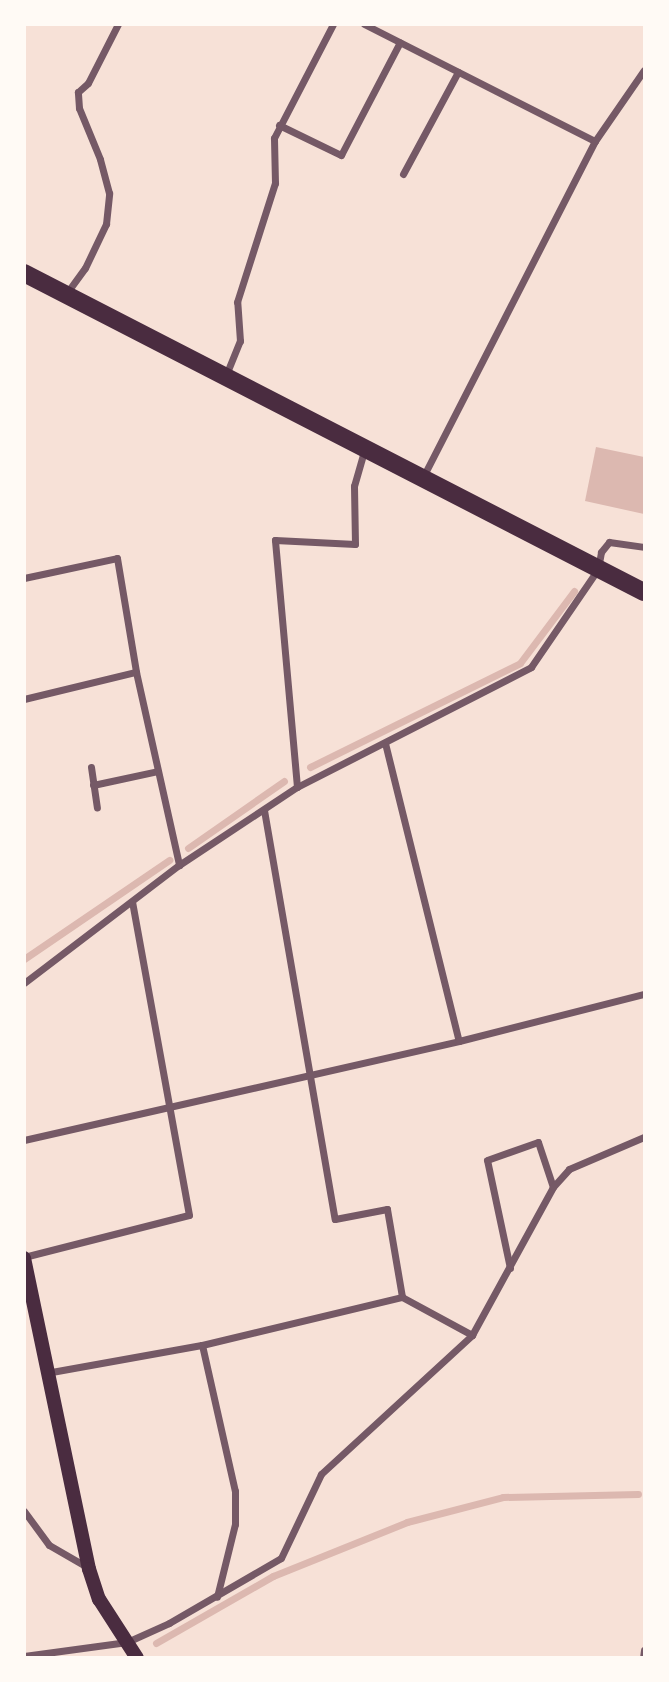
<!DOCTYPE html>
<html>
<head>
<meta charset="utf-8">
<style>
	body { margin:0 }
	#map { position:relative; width:669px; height:1682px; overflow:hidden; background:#f7e1d7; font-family:"Source Serif 4",serif }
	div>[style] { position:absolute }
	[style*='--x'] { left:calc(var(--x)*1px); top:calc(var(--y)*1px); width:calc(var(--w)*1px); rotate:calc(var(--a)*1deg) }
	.water>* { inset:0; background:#dcb8b0 }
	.stream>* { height:7px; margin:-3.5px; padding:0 3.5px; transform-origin:3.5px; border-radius:3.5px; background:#dcb8b0 }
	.minor>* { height:7px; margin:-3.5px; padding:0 3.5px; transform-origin:3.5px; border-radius:3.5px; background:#755966 }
	.secondary>* { height:14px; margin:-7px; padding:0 7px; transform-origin:7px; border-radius:7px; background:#4a2c40 }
	.primary>* { height:18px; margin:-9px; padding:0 9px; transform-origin:9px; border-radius:9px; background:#4a2c40 }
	span { translate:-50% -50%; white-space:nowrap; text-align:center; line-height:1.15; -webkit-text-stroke:5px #fffaf5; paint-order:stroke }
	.frame { position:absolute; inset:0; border:26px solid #fffaf5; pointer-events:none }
</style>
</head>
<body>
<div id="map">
	<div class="water">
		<i style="clip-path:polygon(596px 447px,644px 457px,644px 514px,585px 501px)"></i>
	</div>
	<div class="stream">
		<i style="--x:310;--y:767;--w:234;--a:-26.3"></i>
		<i style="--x:520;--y:663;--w:90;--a:-53.1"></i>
		<i style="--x:188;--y:848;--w:117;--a:-34.9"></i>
		<i style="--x:24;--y:959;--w:176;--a:-34.3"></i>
		<i style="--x:156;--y:1643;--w:135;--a:-29.8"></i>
		<i style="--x:273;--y:1576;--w:144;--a:-21.9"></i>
		<i style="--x:407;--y:1522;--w:99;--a:-14.6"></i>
		<i style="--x:503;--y:1497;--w:135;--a:-1.3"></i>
	</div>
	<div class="minor">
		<i style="--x:364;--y:24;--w:259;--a:26.9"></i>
		<i style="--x:279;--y:125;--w:69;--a:25.8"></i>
		<i style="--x:341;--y:155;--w:127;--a:-62.4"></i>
		<i style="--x:403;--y:174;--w:116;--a:-61.7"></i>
		<i style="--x:66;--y:294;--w:32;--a:-54"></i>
		<i style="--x:85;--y:268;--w:49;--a:-64.5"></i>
		<i style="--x:106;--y:224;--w:31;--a:-84"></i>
		<i style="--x:109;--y:193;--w:35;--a:-105"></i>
		<i style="--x:100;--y:159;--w:55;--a:-112.4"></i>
		<i style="--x:79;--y:108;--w:16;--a:-94"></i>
		<i style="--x:78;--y:92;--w:13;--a:-42"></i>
		<i style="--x:88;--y:83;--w:66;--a:-63"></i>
		<i style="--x:226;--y:375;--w:37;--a:-68"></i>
		<i style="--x:240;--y:341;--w:39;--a:-94"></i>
		<i style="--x:237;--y:302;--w:125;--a:-72.3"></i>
		<i style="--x:275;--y:183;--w:45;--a:-91.3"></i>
		<i style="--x:274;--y:138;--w:128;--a:-62.6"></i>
		<i style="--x:423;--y:477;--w:377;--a:-62.9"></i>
		<i style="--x:595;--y:141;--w:86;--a:-55.4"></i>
		<i style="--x:24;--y:578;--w:95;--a:-12.1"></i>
		<i style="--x:117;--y:558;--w:116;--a:80.5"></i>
		<i style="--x:136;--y:672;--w:198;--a:77.4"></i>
		<i style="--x:24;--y:699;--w:115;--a:-13.6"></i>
		<i style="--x:385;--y:743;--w:307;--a:76.1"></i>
		<i style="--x:91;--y:767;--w:41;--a:81.7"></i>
		<i style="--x:93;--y:785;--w:66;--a:-12.2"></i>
		<i style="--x:297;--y:787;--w:248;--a:-95.1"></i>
		<i style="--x:275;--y:540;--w:80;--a:2.9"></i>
		<i style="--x:355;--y:544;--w:58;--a:-91"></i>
		<i style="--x:354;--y:486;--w:37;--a:-74"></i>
		<i style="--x:264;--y:810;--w:415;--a:80.2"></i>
		<i style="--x:335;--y:1219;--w:53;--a:-10.9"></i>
		<i style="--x:387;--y:1209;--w:89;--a:80.3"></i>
		<i style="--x:24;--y:983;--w:195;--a:-37.3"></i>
		<i style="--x:179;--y:865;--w:141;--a:-33.5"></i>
		<i style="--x:297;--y:787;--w:263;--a:-27.1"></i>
		<i style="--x:531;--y:667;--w:119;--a:-55.6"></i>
		<i style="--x:598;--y:569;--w:17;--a:-80"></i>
		<i style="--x:601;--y:552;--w:13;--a:-51"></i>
		<i style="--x:609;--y:542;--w:35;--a:8"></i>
		<i style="--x:24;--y:1140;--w:446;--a:-12.8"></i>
		<i style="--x:459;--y:1041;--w:191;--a:-14.3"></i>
		<i style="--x:24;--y:1257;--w:170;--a:-14.3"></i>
		<i style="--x:189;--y:1215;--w:318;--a:-100.3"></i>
		<i style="--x:510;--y:1268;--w:110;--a:-102"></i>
		<i style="--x:487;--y:1160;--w:54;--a:-19.4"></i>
		<i style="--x:538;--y:1142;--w:47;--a:71.6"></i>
		<i style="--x:202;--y:1345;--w:150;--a:77.3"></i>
		<i style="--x:235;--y:1491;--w:33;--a:90"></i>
		<i style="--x:235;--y:1524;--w:75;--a:103.9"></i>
		<i style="--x:46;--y:1373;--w:158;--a:-10.2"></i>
		<i style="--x:202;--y:1345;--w:206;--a:-13.5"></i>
		<i style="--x:402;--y:1297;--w:80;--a:28.5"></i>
		<i style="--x:24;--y:1511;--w:42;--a:53.7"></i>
		<i style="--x:49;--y:1545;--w:44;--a:30.1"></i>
		<i style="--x:24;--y:1656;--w:104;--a:-7.7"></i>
		<i style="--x:127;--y:1642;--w:46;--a:-24.3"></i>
		<i style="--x:169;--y:1623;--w:129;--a:-30.1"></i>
		<i style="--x:281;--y:1558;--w:93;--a:-64.5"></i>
		<i style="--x:321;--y:1474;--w:205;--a:-42.6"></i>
		<i style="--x:472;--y:1335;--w:169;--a:-61.3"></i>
		<i style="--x:553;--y:1187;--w:24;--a:-48"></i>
		<i style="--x:569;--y:1169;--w:82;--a:-23.1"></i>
		<i style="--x:643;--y:1658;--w:8;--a:-83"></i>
	</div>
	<div class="secondary">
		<i style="--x:24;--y:1258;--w:318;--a:78.2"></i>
		<i style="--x:89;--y:1569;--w:32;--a:72"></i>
		<i style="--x:99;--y:1599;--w:70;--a:57.2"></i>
	</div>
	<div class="primary">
		<i style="--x:24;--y:273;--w:697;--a:27.23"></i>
	</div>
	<div class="frame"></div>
</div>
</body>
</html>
